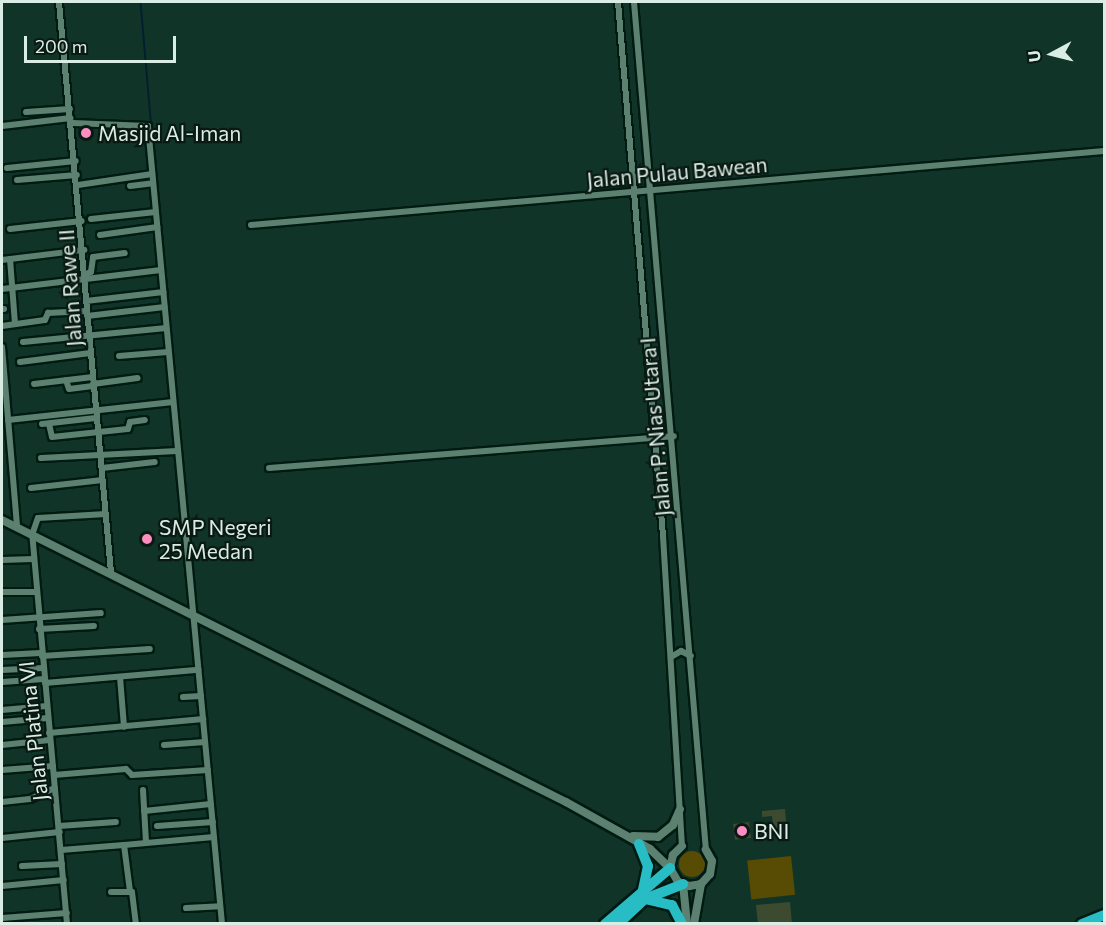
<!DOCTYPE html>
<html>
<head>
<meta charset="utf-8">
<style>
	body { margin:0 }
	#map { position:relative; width:1106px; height:925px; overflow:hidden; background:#103528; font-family:Commissioner,sans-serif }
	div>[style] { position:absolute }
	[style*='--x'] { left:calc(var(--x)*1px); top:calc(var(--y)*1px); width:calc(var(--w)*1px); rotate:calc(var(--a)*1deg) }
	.green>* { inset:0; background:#584b03; transform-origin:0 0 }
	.round { border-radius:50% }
	.stream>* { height:1.5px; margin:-0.75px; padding:0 0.75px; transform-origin:0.75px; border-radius:0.75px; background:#031f2d }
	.building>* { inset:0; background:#3c4b30; transform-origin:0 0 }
	.roads { filter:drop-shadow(2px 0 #011b12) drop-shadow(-2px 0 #011b12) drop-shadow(0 2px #011b12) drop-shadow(0 -2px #011b12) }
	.minor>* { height:6px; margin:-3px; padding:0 3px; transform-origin:3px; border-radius:3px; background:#5c8171 }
	.tertiary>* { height:8px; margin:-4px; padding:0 4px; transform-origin:4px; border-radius:4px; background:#5c8171 }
	.motorway>* { height:10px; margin:-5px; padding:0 5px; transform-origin:5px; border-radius:5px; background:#28bcc5 }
	.dots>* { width:16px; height:16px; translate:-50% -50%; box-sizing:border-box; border:3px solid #0a1913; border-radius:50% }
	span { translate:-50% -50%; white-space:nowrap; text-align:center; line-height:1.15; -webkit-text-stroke:4.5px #0a1913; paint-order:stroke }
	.poi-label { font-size:21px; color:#d9ede4 }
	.left { translate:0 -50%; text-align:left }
	.street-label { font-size:21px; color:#d9ede4 }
	.frame { position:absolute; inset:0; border:3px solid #d9ede4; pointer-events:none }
	.north { position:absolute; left:1022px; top:24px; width:60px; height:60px; -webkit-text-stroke:4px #0a1913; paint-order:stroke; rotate:263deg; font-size:16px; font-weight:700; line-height:24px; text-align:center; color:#d9ede4 }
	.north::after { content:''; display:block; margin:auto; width:21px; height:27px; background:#d9ede4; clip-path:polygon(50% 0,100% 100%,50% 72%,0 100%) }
	.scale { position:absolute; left:24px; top:36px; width:152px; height:27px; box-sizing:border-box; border:3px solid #d9ede4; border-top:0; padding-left:8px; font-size:18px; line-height:21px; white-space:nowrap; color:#d9ede4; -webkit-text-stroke:4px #0a1913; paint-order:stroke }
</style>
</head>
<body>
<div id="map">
	<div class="green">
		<i class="round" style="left:679px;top:851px;width:26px;height:26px"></i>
		<i style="left:791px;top:856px;width:39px;height:44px;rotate:84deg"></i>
	</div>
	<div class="stream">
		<i style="--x:141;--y:2;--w:290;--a:85.1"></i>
	</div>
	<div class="building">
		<i style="clip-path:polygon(785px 809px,787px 834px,774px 835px,772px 816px,762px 817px,762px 811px)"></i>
		<i style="left:749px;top:822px;width:16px;height:16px;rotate:83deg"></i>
		<i style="clip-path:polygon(790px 902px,792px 924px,758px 924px,756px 905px)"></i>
	</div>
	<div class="roads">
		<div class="minor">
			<i style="--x:59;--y:2;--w:572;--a:84.79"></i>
			<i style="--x:618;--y:2;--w:536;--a:85.18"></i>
			<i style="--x:663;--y:536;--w:311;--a:86.5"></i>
			<i style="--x:634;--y:2;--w:851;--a:85.15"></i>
			<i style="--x:26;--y:112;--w:44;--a:-3.9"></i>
			<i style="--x:73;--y:123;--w:75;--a:2.3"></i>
			<i style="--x:148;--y:126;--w:801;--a:84.7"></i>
			<i style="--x:2;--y:126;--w:69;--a:-6.6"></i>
			<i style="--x:7;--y:168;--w:69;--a:-5.8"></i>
			<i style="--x:17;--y:180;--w:60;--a:-4.8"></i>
			<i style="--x:78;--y:185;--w:75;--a:-8.5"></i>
			<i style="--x:130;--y:186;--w:23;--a:-7"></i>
			<i style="--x:91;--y:219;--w:65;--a:-6.1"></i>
			<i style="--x:251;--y:225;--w:856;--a:-4.96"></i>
			<i style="--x:10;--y:229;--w:72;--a:-6.3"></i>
			<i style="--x:100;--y:235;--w:58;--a:-8"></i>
			<i style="--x:10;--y:259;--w:65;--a:85.6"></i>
			<i style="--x:2;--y:260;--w:83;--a:-7"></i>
			<i style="--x:86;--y:274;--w:5;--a:-22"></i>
			<i style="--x:91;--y:272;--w:15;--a:-82"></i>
			<i style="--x:93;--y:257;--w:32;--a:-7"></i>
			<i style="--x:2;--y:289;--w:160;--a:-6.8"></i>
			<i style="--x:86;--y:301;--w:78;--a:-6.7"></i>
			<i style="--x:2;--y:309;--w:2;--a:0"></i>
			<i style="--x:87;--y:316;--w:78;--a:-6.7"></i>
			<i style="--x:2;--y:326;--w:43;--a:-7.9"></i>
			<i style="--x:45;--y:320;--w:8;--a:-67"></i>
			<i style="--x:48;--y:313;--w:39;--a:-3"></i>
			<i style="--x:23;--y:342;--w:144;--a:-5.6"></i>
			<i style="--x:2;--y:347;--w:181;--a:85.2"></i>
			<i style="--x:119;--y:356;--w:49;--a:-4.7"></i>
			<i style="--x:20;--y:362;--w:71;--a:-7.3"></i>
			<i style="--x:66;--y:380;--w:9;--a:72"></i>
			<i style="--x:69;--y:389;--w:24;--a:-7"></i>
			<i style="--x:34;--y:384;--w:59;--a:-6.8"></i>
			<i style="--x:93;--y:384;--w:45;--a:-7.6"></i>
			<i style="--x:8;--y:420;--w:166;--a:-6.2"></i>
			<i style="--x:42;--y:424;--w:54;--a:-6.3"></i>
			<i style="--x:49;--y:424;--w:13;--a:77"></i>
			<i style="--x:52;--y:437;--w:76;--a:-6"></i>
			<i style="--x:128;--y:429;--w:7;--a:-74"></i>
			<i style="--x:130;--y:422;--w:15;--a:-8"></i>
			<i style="--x:41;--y:458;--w:136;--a:-2.9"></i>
			<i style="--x:102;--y:468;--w:53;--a:-6.5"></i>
			<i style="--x:269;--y:468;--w:406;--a:-4.5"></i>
			<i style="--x:31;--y:488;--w:72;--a:-6.3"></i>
			<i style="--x:2;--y:560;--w:31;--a:-2"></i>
			<i style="--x:2;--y:592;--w:34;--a:0"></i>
			<i style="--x:2;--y:620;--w:99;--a:-4"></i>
			<i style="--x:39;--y:629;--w:55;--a:-3.1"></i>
			<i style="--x:2;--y:655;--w:39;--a:-3"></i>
			<i style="--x:42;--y:656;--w:108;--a:-3.7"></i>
			<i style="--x:671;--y:657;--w:12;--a:-31"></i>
			<i style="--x:681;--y:651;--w:11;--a:27"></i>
			<i style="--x:2;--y:670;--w:41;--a:-2.8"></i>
			<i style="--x:120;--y:677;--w:50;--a:85.4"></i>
			<i style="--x:2;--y:682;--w:42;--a:-4.1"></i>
			<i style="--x:45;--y:683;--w:154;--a:-4.9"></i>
			<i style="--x:183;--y:697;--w:18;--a:-3"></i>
			<i style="--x:2;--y:710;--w:45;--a:-5.1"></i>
			<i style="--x:2;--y:722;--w:46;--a:-5"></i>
			<i style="--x:49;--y:733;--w:155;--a:-5.2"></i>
			<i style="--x:2;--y:745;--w:48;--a:-5.9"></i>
			<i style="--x:164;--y:745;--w:41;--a:-4.2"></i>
			<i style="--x:2;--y:770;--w:51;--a:-4.5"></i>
			<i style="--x:54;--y:775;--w:72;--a:-4.8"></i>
			<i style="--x:126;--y:769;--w:8;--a:45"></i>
			<i style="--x:132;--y:775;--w:76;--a:-3.8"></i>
			<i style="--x:143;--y:790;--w:52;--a:86.7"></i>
			<i style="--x:2;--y:802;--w:28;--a:-6"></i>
			<i style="--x:30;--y:799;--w:27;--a:-24"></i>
			<i style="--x:144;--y:811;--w:67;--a:-6"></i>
			<i style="--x:59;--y:826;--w:57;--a:-4"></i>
			<i style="--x:157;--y:826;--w:56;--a:-4.1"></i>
			<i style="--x:2;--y:838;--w:58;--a:-5.9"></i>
			<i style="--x:124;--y:845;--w:90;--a:-5.1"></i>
			<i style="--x:61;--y:850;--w:63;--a:-4.5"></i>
			<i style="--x:124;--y:845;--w:46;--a:82.6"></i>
			<i style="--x:22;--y:866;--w:40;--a:-2.9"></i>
			<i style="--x:2;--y:886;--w:62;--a:-5.5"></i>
			<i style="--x:111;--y:892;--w:21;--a:0"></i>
			<i style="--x:132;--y:892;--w:32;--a:83"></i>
			<i style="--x:186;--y:908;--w:34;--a:-3"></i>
			<i style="--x:2;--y:918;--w:65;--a:-4.4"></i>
			<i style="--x:67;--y:924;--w:391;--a:-95.1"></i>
			<i style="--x:32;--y:535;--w:18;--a:-71"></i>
			<i style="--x:38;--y:518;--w:68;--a:-3.4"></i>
		</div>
		<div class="tertiary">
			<i style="--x:2;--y:520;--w:631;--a:26.57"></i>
			<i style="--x:566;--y:802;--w:96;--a:29.2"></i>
			<i style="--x:650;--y:849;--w:28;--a:44"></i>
			<i style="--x:633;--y:836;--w:25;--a:2"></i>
			<i style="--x:658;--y:837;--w:19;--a:-39"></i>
			<i style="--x:673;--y:825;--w:17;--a:-66"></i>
			<i style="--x:682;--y:846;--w:13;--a:135"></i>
			<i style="--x:673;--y:855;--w:13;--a:103"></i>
			<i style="--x:670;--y:868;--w:16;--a:60"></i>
			<i style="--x:678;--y:882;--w:12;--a:20"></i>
			<i style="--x:689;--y:886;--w:12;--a:-9"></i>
			<i style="--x:701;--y:884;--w:13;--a:-48"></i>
			<i style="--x:710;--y:874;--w:13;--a:-81"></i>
			<i style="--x:712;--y:861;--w:13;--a:-119"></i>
			<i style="--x:683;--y:884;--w:40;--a:84.3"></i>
			<i style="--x:694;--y:924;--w:41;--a:-80.1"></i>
		</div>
		<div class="motorway">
			<i style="--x:639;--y:844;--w:24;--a:68"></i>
			<i style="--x:648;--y:866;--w:24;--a:102"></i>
			<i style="--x:645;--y:899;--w:41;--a:-21.5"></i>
			<i style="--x:605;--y:924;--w:86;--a:-40.7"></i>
			<i style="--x:618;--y:924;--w:37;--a:-43"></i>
			<i style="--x:645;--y:899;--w:28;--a:13"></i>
			<i style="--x:672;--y:905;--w:21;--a:62"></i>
			<i style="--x:1082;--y:924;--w:24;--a:-22"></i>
		</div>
	</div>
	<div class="dots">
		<i style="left:86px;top:133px;background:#fd8ebf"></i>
		<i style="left:147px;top:539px;background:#fd8ebf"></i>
		<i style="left:742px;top:831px;background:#fd8ebf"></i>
	</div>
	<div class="poi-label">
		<span class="left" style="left:98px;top:133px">Masjid Al-Iman</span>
		<span class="left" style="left:159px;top:539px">SMP Negeri<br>25 Medan</span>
		<span class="left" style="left:754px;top:831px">BNI</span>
	</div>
	<div class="street-label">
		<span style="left:677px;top:172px;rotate:-5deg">Jalan Pulau Bawean</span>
		<span style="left:70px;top:288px;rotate:-94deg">Jalan Rawe II</span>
		<span style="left:655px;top:427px;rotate:-95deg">Jalan P. Nias Utara I</span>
		<span style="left:33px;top:731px;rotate:-96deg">Jalan Platina VI</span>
	</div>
	<div class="frame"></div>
	<div class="north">U</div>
	<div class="scale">200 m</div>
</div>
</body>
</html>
